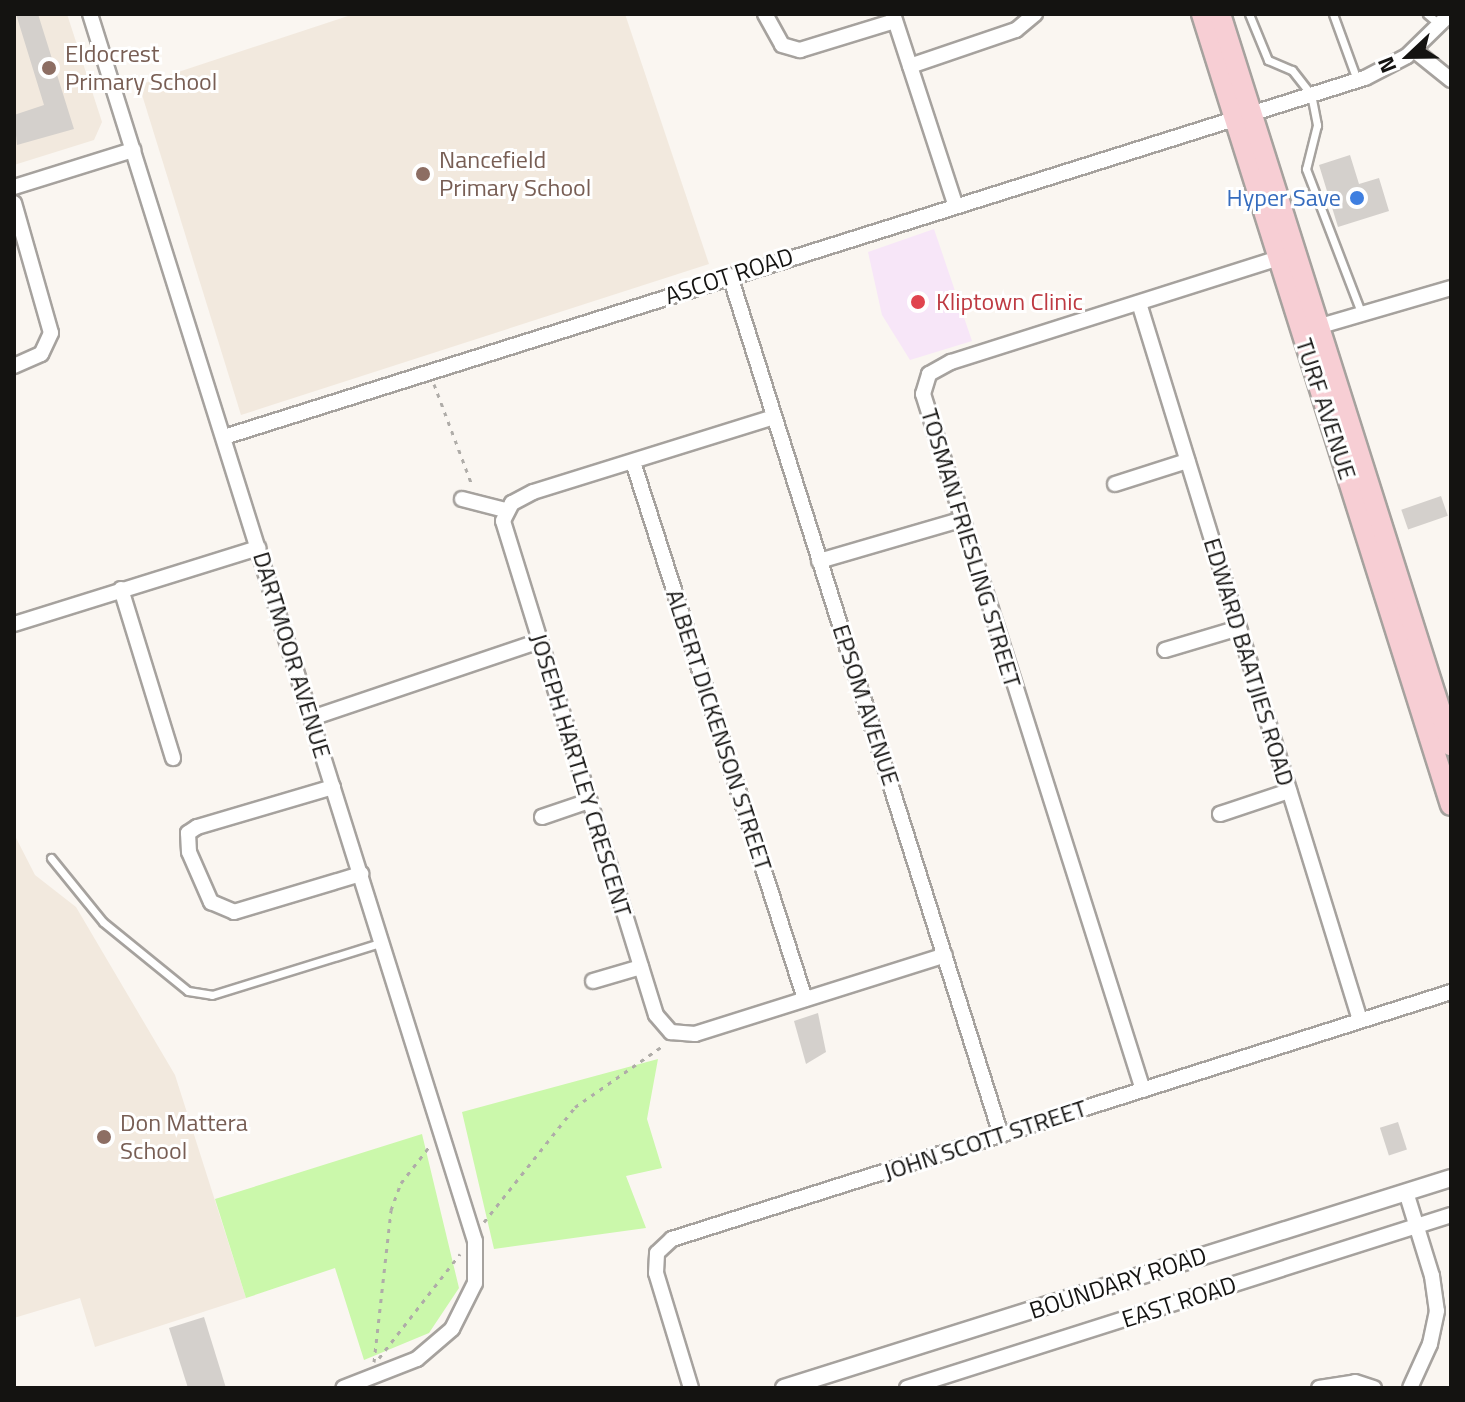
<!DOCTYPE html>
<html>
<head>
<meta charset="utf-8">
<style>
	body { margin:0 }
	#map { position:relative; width:1465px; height:1402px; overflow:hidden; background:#faf6f1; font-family:"Titillium Web",sans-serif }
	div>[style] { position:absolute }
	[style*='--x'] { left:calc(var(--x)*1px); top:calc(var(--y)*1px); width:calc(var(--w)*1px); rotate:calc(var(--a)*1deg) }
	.built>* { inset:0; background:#f2e9de }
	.medical>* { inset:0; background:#f7e6f8 }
	.green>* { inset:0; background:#cbf8ab }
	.building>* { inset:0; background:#d4d0cc; transform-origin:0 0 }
	.path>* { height:3px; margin-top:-1.5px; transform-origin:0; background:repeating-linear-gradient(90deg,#afaca8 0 4px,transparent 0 10px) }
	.roads { filter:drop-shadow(2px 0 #a6a29e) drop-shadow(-2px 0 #a6a29e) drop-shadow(0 2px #a6a29e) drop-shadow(0 -2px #a6a29e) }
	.service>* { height:7px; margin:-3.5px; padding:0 3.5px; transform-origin:3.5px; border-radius:3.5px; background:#fff }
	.minor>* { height:14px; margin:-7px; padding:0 7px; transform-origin:7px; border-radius:7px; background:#fff }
	.tertiary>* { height:16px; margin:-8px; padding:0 8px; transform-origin:8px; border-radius:8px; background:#fff }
	.secondary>* { height:20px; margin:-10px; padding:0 10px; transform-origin:10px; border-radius:10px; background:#f7ced4 }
	.dots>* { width:22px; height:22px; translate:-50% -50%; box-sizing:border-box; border:4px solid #fff; border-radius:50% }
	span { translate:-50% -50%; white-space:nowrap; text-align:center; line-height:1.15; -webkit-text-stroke:6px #fff; paint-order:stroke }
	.education-label { font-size:24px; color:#785e54 }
	.left { translate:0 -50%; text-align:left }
	.shop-label { font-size:24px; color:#366cbe }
	.right { translate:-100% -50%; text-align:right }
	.street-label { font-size:24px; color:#141311 }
	.health-label { font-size:24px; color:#be3a42 }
	.frame { position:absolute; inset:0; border:16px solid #141311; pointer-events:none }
	.north { position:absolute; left:1369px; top:16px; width:80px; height:80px; -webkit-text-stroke:6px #fff; paint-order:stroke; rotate:248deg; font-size:22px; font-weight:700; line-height:32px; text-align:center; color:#141311 }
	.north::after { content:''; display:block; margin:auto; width:28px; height:36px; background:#141311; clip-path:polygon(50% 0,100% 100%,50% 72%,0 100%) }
</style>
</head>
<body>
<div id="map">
	<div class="built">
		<i style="clip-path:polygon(14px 14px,67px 14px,102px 122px,94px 140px,14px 165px)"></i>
		<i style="clip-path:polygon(354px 14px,625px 14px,709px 264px,241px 415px,139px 85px)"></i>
		<i style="clip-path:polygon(14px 834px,35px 875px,76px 907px,175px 1075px,246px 1298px,95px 1347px,80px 1298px,14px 1318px)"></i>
	</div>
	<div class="medical">
		<i style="clip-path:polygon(934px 229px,972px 341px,910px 360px,882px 315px,868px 252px)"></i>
	</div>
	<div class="green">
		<i style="clip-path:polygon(658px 1059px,647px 1119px,662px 1168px,626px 1176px,646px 1228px,494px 1249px,462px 1112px)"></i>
		<i style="clip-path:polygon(422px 1134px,459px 1288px,429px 1333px,364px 1360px,335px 1268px,246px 1298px,215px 1199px)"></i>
	</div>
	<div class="building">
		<i style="clip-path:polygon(16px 14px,38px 14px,74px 129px,17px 145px,14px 115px,44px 105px)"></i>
		<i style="clip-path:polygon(1350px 155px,1359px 184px,1379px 178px,1389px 211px,1338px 227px,1319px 165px)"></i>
		<i style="left:1441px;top:496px;width:21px;height:42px;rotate:71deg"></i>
		<i style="clip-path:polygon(818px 1013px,826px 1052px,806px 1064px,794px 1021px)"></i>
		<i style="left:1398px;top:1122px;width:29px;height:19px;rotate:72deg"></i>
		<i style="clip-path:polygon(204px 1317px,226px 1388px,188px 1388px,169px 1328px)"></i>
	</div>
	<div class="path">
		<i style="--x:434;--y:384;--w:108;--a:69.4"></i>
		<i style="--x:484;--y:1222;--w:147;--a:-51.6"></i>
		<i style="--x:575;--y:1107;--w:108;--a:-34.9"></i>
		<i style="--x:379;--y:1358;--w:132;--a:-52.1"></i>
		<i style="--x:374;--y:1362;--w:153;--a:-83.6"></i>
		<i style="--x:391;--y:1210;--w:29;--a:-70"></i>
		<i style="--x:401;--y:1183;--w:46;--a:-52.1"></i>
	</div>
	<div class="roads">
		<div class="service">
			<i style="--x:1249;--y:14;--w:50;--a:67.6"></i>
			<i style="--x:1268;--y:60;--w:26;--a:23"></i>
			<i style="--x:1292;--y:70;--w:31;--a:52"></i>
			<i style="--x:1311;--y:94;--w:32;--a:79"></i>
			<i style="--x:1317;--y:125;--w:45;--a:104"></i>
			<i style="--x:1306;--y:169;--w:153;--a:69"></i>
			<i style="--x:1333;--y:14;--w:70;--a:70"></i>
			<i style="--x:1427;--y:14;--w:16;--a:40"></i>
			<i style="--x:51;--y:858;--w:82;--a:50.9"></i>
			<i style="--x:103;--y:922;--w:109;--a:39.1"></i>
			<i style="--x:188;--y:991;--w:24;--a:9"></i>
			<i style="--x:212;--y:995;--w:176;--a:-17.2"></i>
		</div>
		<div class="minor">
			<i style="--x:90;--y:14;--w:1286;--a:72.58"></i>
			<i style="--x:475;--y:1241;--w:42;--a:90"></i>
			<i style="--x:475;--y:1283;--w:51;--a:116.6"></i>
			<i style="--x:452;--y:1329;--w:46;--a:139.4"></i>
			<i style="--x:417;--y:1359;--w:79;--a:158.6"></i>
			<i style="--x:765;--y:14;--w:35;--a:61"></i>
			<i style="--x:782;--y:45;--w:19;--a:16"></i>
			<i style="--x:800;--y:50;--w:99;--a:-17"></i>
			<i style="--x:893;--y:14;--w:200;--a:71.9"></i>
			<i style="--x:1415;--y:51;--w:46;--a:38.9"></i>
			<i style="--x:910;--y:66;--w:112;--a:-18.8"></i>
			<i style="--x:1016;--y:30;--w:25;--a:-40"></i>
			<i style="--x:14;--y:187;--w:125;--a:-17.3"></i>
			<i style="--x:14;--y:203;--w:135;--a:74.1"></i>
			<i style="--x:51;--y:333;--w:23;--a:115"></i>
			<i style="--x:41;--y:354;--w:30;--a:156"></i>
			<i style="--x:730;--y:276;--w:901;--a:72.49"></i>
			<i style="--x:1139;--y:303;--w:750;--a:72.87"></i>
			<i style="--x:1310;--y:329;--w:147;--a:-16.2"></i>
			<i style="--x:774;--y:417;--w:252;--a:162.7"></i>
			<i style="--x:533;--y:492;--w:24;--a:152"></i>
			<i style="--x:512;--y:503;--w:20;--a:117"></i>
			<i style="--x:503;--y:521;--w:517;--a:72.79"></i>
			<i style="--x:656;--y:1015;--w:23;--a:49"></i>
			<i style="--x:671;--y:1032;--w:24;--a:5"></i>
			<i style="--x:695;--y:1034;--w:262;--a:-17.5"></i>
			<i style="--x:224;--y:437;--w:1196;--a:-17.47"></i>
			<i style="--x:1365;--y:78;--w:47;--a:-27.6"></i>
			<i style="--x:1407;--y:56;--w:60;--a:-44.3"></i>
			<i style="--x:633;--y:462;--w:564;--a:72.24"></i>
			<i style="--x:1115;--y:484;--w:76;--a:-17.7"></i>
			<i style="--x:462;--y:499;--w:44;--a:14.3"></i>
			<i style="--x:819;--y:561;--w:147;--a:-16.2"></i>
			<i style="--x:121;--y:589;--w:177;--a:72.9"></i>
			<i style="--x:14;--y:624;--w:256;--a:-17.3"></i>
			<i style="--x:1165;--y:650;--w:77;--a:-16.6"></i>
			<i style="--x:312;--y:718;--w:240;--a:-18.7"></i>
			<i style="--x:333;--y:787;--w:142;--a:163.6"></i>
			<i style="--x:197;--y:827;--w:11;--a:146"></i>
			<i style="--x:188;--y:833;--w:19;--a:87"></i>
			<i style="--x:189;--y:852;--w:55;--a:66.3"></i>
			<i style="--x:211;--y:902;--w:25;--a:23"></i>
			<i style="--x:234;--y:912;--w:133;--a:-16.7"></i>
			<i style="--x:1220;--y:814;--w:73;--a:-18.4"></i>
			<i style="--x:542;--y:817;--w:50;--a:-18.8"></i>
			<i style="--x:593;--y:981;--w:50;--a:-16.3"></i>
			<i style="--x:1143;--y:1090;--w:730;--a:-107.54"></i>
			<i style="--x:923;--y:394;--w:21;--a:-73"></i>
			<i style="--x:929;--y:374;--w:25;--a:-29"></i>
			<i style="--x:951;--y:362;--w:351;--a:-17.6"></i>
			<i style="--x:1406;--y:1192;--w:88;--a:72.8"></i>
			<i style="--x:1432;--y:1276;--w:35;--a:82"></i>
			<i style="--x:1437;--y:1311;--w:34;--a:102"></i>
			<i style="--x:1430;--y:1344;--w:48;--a:114.4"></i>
			<i style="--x:691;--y:1388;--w:120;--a:-106.9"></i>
			<i style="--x:656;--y:1273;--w:20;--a:-87"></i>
			<i style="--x:657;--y:1253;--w:21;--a:-43"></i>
			<i style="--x:672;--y:1239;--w:817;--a:-17.59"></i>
			<i style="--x:907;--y:1388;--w:571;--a:-17.64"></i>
			<i style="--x:1319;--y:1388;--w:36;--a:-9"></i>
			<i style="--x:1355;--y:1382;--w:20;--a:18"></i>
		</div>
		<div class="tertiary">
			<i style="--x:784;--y:1388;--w:699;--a:-17.48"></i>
		</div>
		<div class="secondary">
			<i style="--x:1202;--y:14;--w:829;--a:72.53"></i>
			<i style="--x:1220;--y:14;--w:767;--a:72.46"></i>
		</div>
	</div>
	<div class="dots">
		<i style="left:49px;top:68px;background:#8d6e63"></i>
		<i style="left:423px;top:174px;background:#8d6e63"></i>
		<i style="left:1357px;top:198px;background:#3f7fe0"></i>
		<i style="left:918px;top:302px;background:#e0444e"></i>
		<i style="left:104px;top:1137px;background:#8d6e63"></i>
	</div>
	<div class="education-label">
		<span class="left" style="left:65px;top:68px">Eldocrest<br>Primary School</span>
		<span class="left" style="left:439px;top:174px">Nancefield<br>Primary School</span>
		<span class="left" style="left:120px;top:1137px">Don Mattera<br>School</span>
	</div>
	<div class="shop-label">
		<span class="right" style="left:1341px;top:198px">Hyper Save</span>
	</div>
	<div class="street-label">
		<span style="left:729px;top:276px;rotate:-18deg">ASCOT ROAD</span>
		<span style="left:1326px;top:409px;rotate:72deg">TURF AVENUE</span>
		<span style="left:971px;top:548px;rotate:73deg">TOSMAN FRIESLING STREET</span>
		<span style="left:292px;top:655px;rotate:73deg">DARTMOOR AVENUE</span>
		<span style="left:1249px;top:662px;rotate:73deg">EDWARD BAATJIES ROAD</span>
		<span style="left:866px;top:705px;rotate:72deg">EPSOM AVENUE</span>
		<span style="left:719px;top:730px;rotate:72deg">ALBERT DICKENSON STREET</span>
		<span style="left:581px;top:775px;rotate:73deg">JOSEPH HARTLEY CRESCENT</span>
		<span style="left:985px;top:1140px;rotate:-18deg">JOHN SCOTT STREET</span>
		<span style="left:1118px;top:1283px;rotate:-18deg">BOUNDARY ROAD</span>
		<span style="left:1179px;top:1302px;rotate:-18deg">EAST ROAD</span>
	</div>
	<div class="health-label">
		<span class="left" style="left:936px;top:302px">Kliptown Clinic</span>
	</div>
	<div class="frame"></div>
	<div class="north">N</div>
</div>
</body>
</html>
